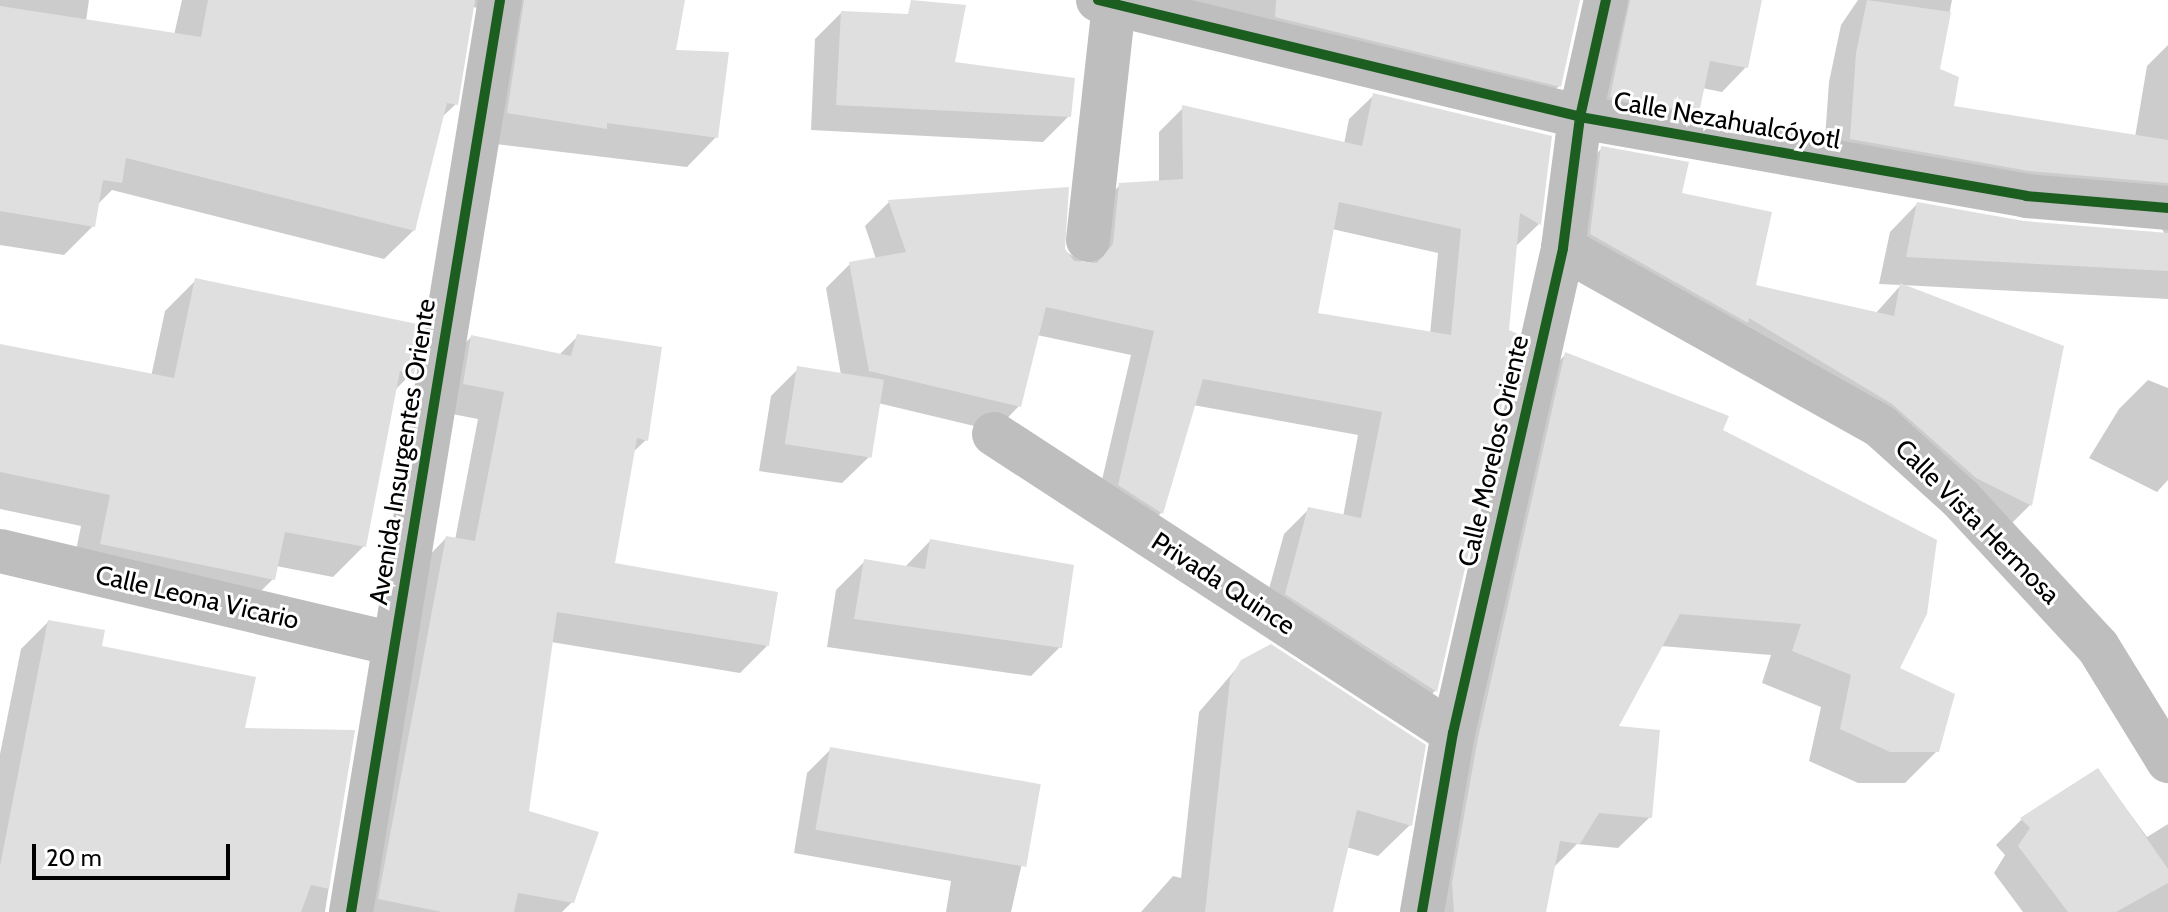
<!DOCTYPE html>
<html>
<head>
<meta charset="utf-8">
<style>
	body { margin:0 }
	#map { position:relative; width:2168px; height:912px; overflow:hidden; background:#fff; font-family:Cabin,sans-serif }
	div>[style] { position:absolute }
	[style*='--x'] { left:calc(var(--x)*1px); top:calc(var(--y)*1px); width:calc(var(--w)*1px); rotate:calc(var(--a)*1deg) }
	.shadow>* { inset:0; background:#0003 }
	.building>* { inset:0; background:#dfdfdf; transform-origin:0 0 }
	.minor>* { height:44px; margin:-22px; padding:0 22px; transform-origin:22px; border-radius:22px; background:#bebebe }
	.cycleway>* { height:10px; margin:-5px; padding:0 5px; transform-origin:5px; border-radius:5px; background:#1b5e20 }
	span { translate:-50% -50%; white-space:nowrap; text-align:center; line-height:1.15; -webkit-text-stroke:6px #fff; paint-order:stroke }
	.street-label { font-size:26px; color:#000 }
	.scale { position:absolute; left:32px; top:844px; width:198px; height:36px; box-sizing:border-box; border:4px solid #000; border-top:0; padding-left:10px; font-size:24px; line-height:28px; white-space:nowrap; color:#000; -webkit-text-stroke:6px #fff; paint-order:stroke }
</style>
</head>
<body>
<div id="map">
	<div class="shadow">
		<i style="clip-path:polygon(0 0,89px 0,86px 21px,174px 35px,182px 0,683px 0,674px 52px,716px 137px,687px 167px,479px 142px,486px 9px,472px 7px,456px 104px,441px 118px,414px 230px,384px 259px,112px 190px,97px 205px,93px 226px,64px 255px,0 245px)"></i>
		<i style="clip-path:polygon(1149px 0,1579px 0,1559px 86px,1534px 111px)"></i>
		<i style="clip-path:polygon(1586px 0,1757px 0,1746px 67px,1722px 92px,1702px 88px,1697px 112px,1672px 137px,1586px 121px)"></i>
		<i style="clip-path:polygon(1858px 0,1952px 0,1938px 70px,1951px 107px,2135px 137px,2147px 66px,2168px 45px,2168px 299px,1902px 285px,2062px 347px,2030px 505px,2005px 530px,1867px 429px,1566px 260px,1577px 174px,1602px 148px,1680px 195px,1754px 287px,1875px 314px,1901px 285px,1879px 284px,1890px 232px,1917px 204px,2024px 223px,2165px 235px,2155px 215px,1823px 167px,1829px 82px,1841px 25px)"></i>
		<i style="clip-path:polygon(841px 13px,952px 63px,1069px 116px,1043px 142px,811px 130px,815px 39px)"></i>
		<i style="clip-path:polygon(evenodd,1374px 95px,1539px 224px,1514px 248px,1506px 332px,1516px 335px,1435px 691px,1411px 715px,1261px 618px,1284px 534px,1308px 510px,1343px 517px,1358px 435px,1193px 405px,1161px 513px,1137px 537px,1095px 510px,1131px 355px,1037px 335px,1019px 406px,995px 431px,878px 403px,869px 457px,842px 483px,759px 471px,771px 396px,798px 369px,841px 375px,826px 288px,850px 264px,876px 259px,865px 226px,889px 202px,1063px 250px,1089px 266px,1096px 210px,1120px 185px,1159px 182px,1159px 132px,1183px 108px,1344px 144px,1349px 119px,1374px 95px,1332px 229px,1438px 253px,1430px 334px,1316px 315px,1332px 229px)"></i>
		<i style="clip-path:polygon(196px 280px,412px 373px,394px 391px,364px 546px,333px 577px,276px 566px,273px 579px,242px 610px,71px 575px,81px 526px,0 509px,0 423px,144px 410px,165px 311px)"></i>
		<i style="clip-path:polygon(471px 337px,558px 356px,577px 337px,646px 440px,632px 453px,613px 565px,767px 646px,740px 673px,551px 642px,527px 812px,572px 902px,562px 912px,352px 912px,419px 566px,446px 538px,455px 540px,478px 419px,436px 411px,444px 365px)"></i>
		<i style="clip-path:polygon(1566px 354px,1721px 431px,1898px 669px,1937px 751px,1905px 783px,1858px 783px,1809px 761px,1821px 707px,1762px 683px,1771px 655px,1661px 646px,1615px 728px,1650px 817px,1618px 848px,1577px 844px,1553px 868px,1544px 912px,1422px 912px,1534px 386px)"></i>
		<i style="clip-path:polygon(2148px 380px,2168px 388px,2168px 480px,2157px 492px,2089px 458px,2119px 409px)"></i>
		<i style="clip-path:polygon(930px 541px,1060px 647px,1031px 676px,827px 647px,836px 590px,865px 561px,904px 568px)"></i>
		<i style="clip-path:polygon(48px 622px,243px 729px,353px 732px,325px 912px,0 912px,0 754px,21px 649px)"></i>
		<i style="clip-path:polygon(1243px 661px,1410px 825px,1378px 856px,1346px 847px,1331px 912px,1141px 912px,1173px 876px,1181px 878px,1199px 712px)"></i>
		<i style="clip-path:polygon(830px 750px,1039px 787px,1011px 912px,946px 912px,951px 881px,794px 853px,807px 773px)"></i>
		<i style="clip-path:polygon(2098px 770px,2147px 837px,2168px 824px,2168px 912px,2023px 912px,1994px 873px,2005px 855px,1996px 845px,2021px 820px)"></i>
	</div>
	<div class="building">
		<i style="clip-path:polygon(208px 0,475px 0,458px 105px,447px 103px,415px 231px,126px 158px,122px 183px,103px 180px,95px 227px,0 211px,0 6px,201px 37px)"></i>
		<i style="clip-path:polygon(524px 0,685px 0,676px 50px,729px 52px,718px 138px,607px 123px,607px 129px,507px 113px)"></i>
		<i style="clip-path:polygon(911px 0,966px 5px,955px 62px,1075px 78px,1071px 117px,836px 105px,841px 11px,908px 14px)"></i>
		<i style="clip-path:polygon(1276px 0,1580px 0,1561px 87px,1275px 17px)"></i>
		<i style="clip-path:polygon(1630px 0,1762px 0,1748px 68px,1710px 61px,1699px 113px,1610px 97px)"></i>
		<i style="clip-path:polygon(1867px 0,1951px 12px,1940px 69px,1959px 77px,1954px 106px,2168px 140px,2168px 183px,2029px 171px,1850px 139px,1856px 53px)"></i>
		<i style="clip-path:polygon(evenodd,1373px 93px,1552px 136px,1541px 225px,1520px 213px,1509px 330px,1518px 334px,1437px 692px,1285px 594px,1308px 507px,1361px 518px,1382px 412px,1203px 379px,1163px 514px,1118px 485px,1154px 331px,1046px 307px,1021px 407px,869px 371px,849px 262px,906px 252px,888px 200px,1069px 187px,1065px 249px,1074px 261px,1097px 263px,1113px 244px,1119px 183px,1183px 179px,1182px 105px,1362px 146px,1373px 93px,1339px 202px,1461px 229px,1451px 335px,1318px 313px,1339px 202px)"></i>
		<i style="clip-path:polygon(1601px 146px,1689px 162px,1682px 193px,1772px 212px,1756px 285px,1894px 316px,1900px 283px,2064px 346px,2032px 506px,1976px 478px,1892px 404px,1749px 318px,1748px 323px,1590px 234px)"></i>
		<i style="clip-path:polygon(1917px 202px,2024px 221px,2168px 233px,2168px 271px,1906px 257px)"></i>
		<i style="clip-path:polygon(195px 278px,422px 325px,414px 374px,400px 371px,366px 547px,285px 532px,275px 580px,100px 544px,110px 495px,0 472px,0 344px,174px 378px)"></i>
		<i style="clip-path:polygon(577px 334px,662px 347px,648px 441px,637px 438px,615px 563px,778px 592px,769px 646px,557px 612px,529px 811px,599px 832px,574px 903px,518px 893px,514px 912px,442px 912px,378px 899px,446px 536px,475px 541px,504px 392px,463px 384px,471px 335px,571px 356px)"></i>
		<i style="clip-path:polygon(1565px 352px,1729px 416px,1723px 430px,1937px 540px,1927px 614px,1900px 668px,1955px 694px,1939px 752px,1890px 752px,1840px 729px,1851px 675px,1792px 651px,1801px 624px,1680px 614px,1619px 726px,1660px 730px,1652px 818px,1599px 813px,1580px 844px,1560px 841px,1546px 912px,1454px 912px,1452px 883px,1478px 738px)"></i>
		<i style="left:797px;top:366px;width:88px;height:79px;rotate:9deg"></i>
		<i style="clip-path:polygon(930px 539px,1074px 565px,1062px 648px,854px 619px,864px 559px,925px 569px)"></i>
		<i style="clip-path:polygon(48px 620px,105px 630px,102px 646px,256px 677px,245px 728px,355px 730px,329px 889px,311px 885px,301px 912px,0 912px,0 866px)"></i>
		<i style="clip-path:polygon(1271px 644px,1426px 745px,1412px 826px,1357px 810px,1333px 912px,1205px 912px,1230px 679px,1241px 660px)"></i>
		<i style="left:830px;top:747px;width:214px;height:84px;rotate:10deg"></i>
		<i style="clip-path:polygon(2098px 768px,2168px 869px,2168px 883px,2116px 912px,2068px 912px,2018px 846px,2030px 828px,2020px 818px)"></i>
	</div>
	<div class="minor">
		<i style="--x:1098;--y:0;--w:496;--a:13.6"></i>
		<i style="--x:1580;--y:117;--w:453;--a:10"></i>
		<i style="--x:2026;--y:196;--w:143;--a:4.8"></i>
		<i style="--x:1088;--y:240;--w:237;--a:-83.7"></i>
		<i style="--x:1563;--y:248;--w:364;--a:29.3"></i>
		<i style="--x:1880;--y:426;--w:108;--a:42"></i>
		<i style="--x:1960;--y:498;--w:203;--a:47.2"></i>
		<i style="--x:2098;--y:647;--w:134;--a:58.4"></i>
		<i style="--x:994;--y:434;--w:548;--a:33.08"></i>
		<i style="--x:0;--y:551;--w:405;--a:13.3"></i>
		<i style="--x:351;--y:912;--w:924;--a:-80.72"></i>
		<i style="--x:1422;--y:912;--w:182;--a:-80.2"></i>
		<i style="--x:1453;--y:733;--w:497;--a:-77.2"></i>
		<i style="--x:1563;--y:248;--w:132;--a:-82.6"></i>
		<i style="--x:1580;--y:117;--w:120;--a:-77.5"></i>
	</div>
	<div class="cycleway">
		<i style="--x:1098;--y:0;--w:496;--a:13.6"></i>
		<i style="--x:1580;--y:117;--w:453;--a:10"></i>
		<i style="--x:2026;--y:196;--w:143;--a:4.8"></i>
		<i style="--x:351;--y:912;--w:924;--a:-80.72"></i>
		<i style="--x:1422;--y:912;--w:182;--a:-80.2"></i>
		<i style="--x:1453;--y:733;--w:497;--a:-77.2"></i>
		<i style="--x:1563;--y:248;--w:132;--a:-82.6"></i>
		<i style="--x:1580;--y:117;--w:120;--a:-77.5"></i>
	</div>
	<div class="street-label">
		<span style="left:1727px;top:121px;rotate:10deg">Calle Nezahualcóyotl</span>
		<span style="left:1494px;top:451px;rotate:-77deg">Calle Morelos Oriente</span>
		<span style="left:403px;top:452px;rotate:-81deg">Avenida Insurgentes Oriente</span>
		<span style="left:1977px;top:522px;rotate:45deg">Calle Vista Hermosa</span>
		<span style="left:1223px;top:584px;rotate:33deg">Privada Quince</span>
		<span style="left:197px;top:598px;rotate:13deg">Calle Leona Vicario</span>
	</div>
	<div class="scale">20 m</div>
</div>
</body>
</html>
